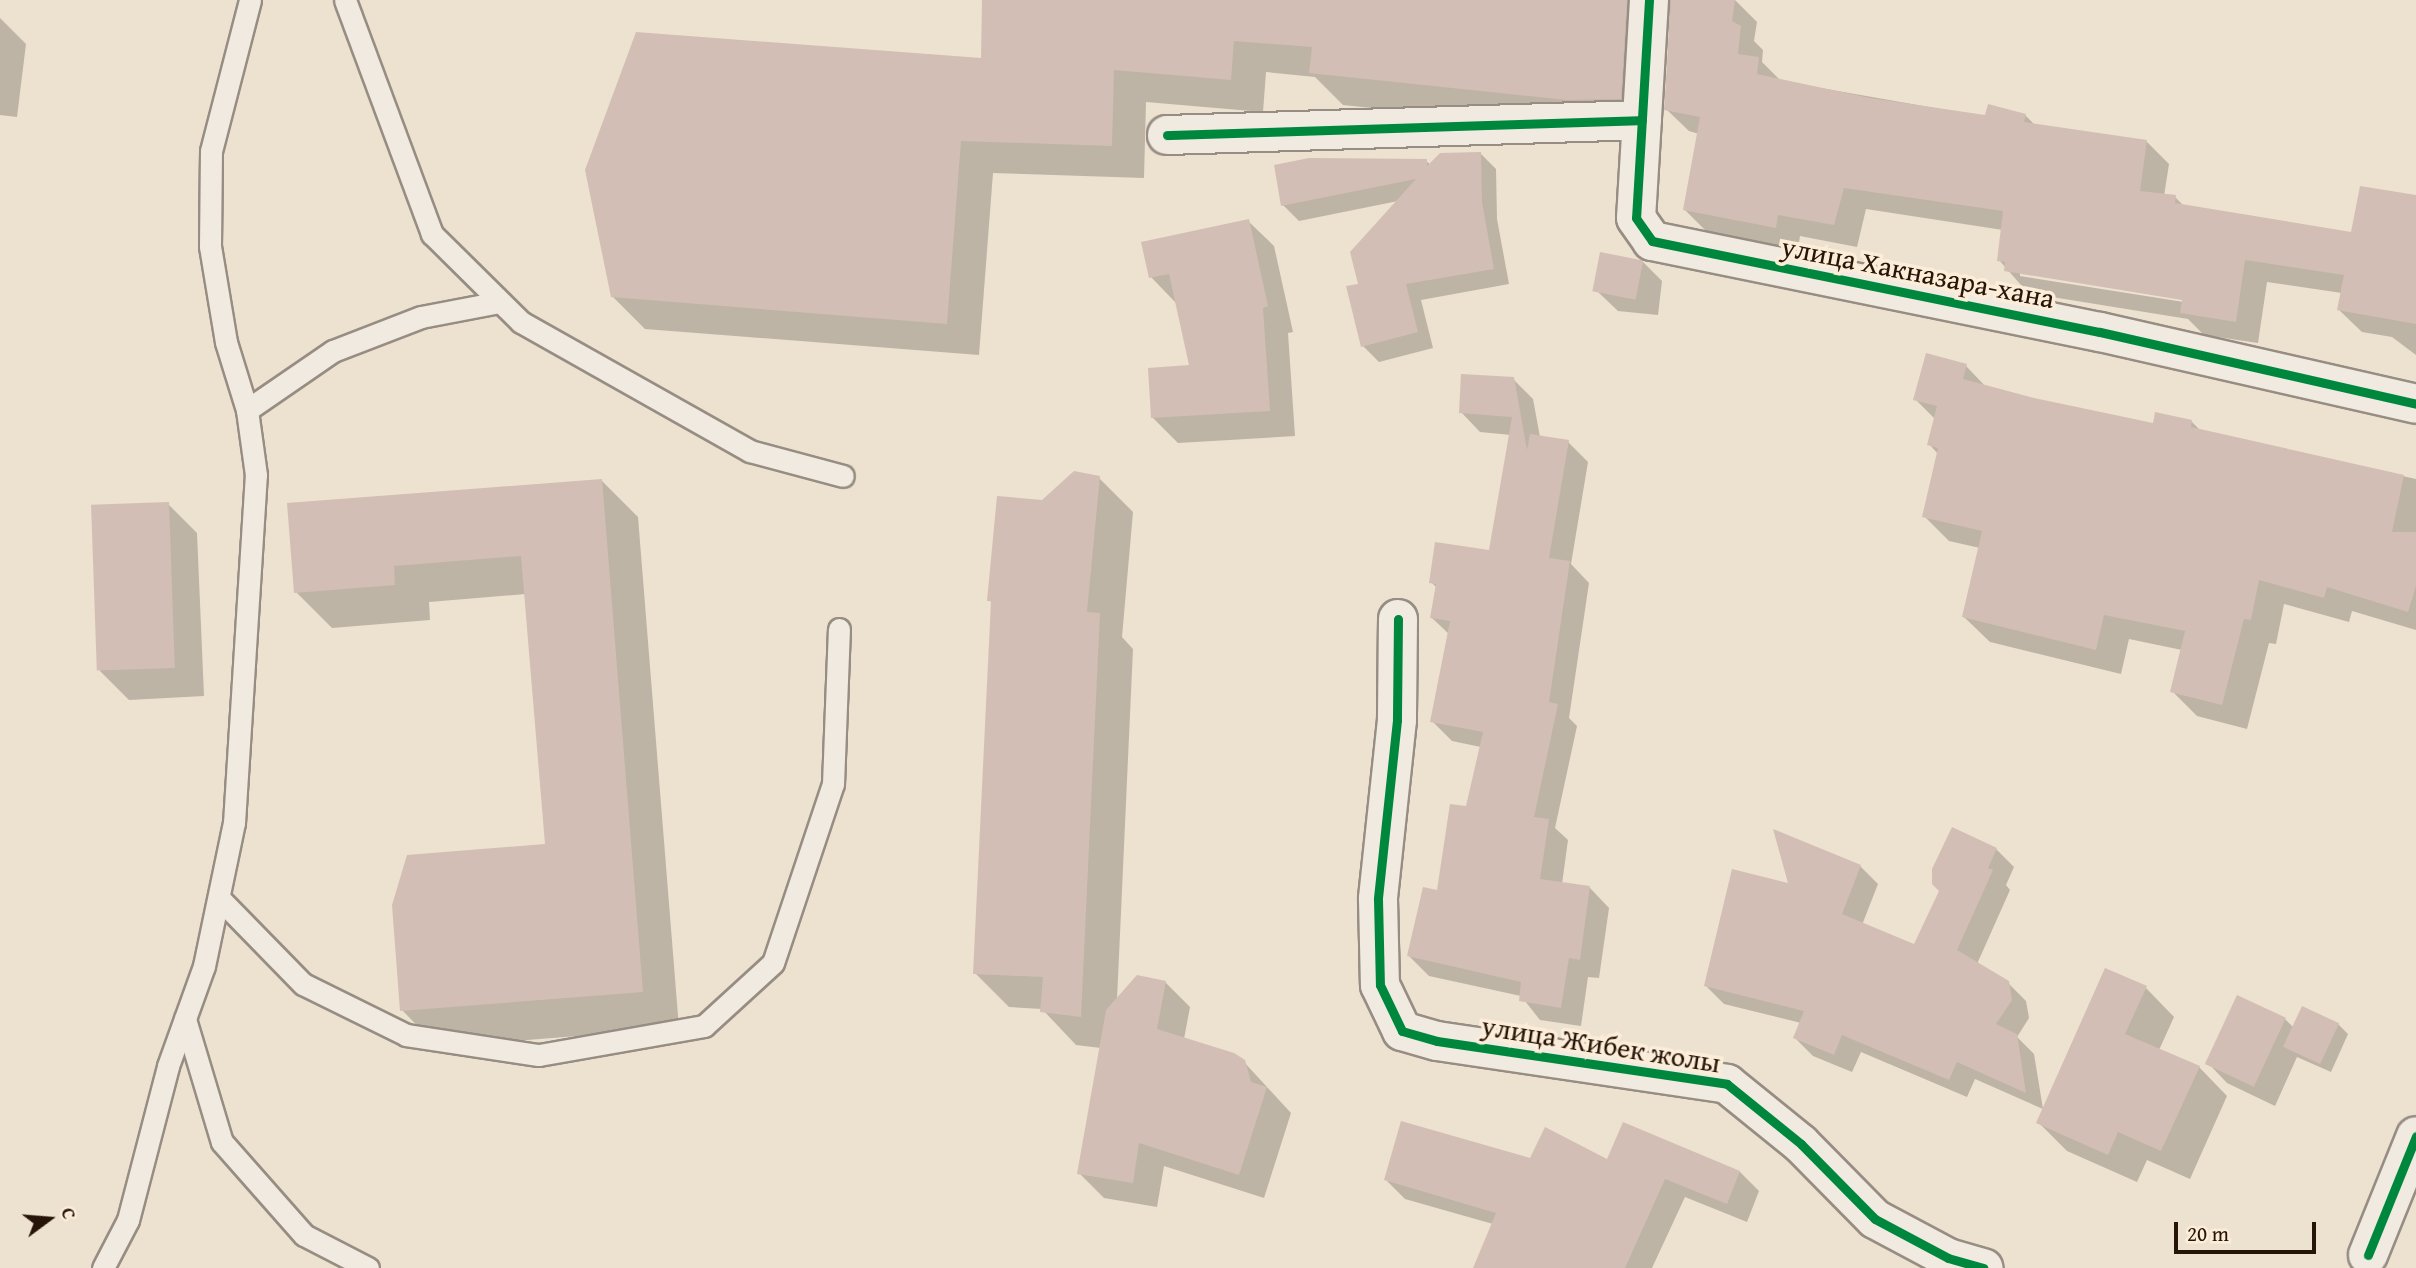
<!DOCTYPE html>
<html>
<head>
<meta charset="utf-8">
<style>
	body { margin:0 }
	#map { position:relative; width:2416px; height:1268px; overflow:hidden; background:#ede1d0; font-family:"Gentium Book Plus",serif }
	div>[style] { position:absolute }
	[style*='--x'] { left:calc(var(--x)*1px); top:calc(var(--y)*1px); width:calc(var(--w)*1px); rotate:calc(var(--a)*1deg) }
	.shadow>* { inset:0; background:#0003 }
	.building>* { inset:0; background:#d2beb4; transform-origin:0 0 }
	.roads { filter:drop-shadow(2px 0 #978d82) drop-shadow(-2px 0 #978d82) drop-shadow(0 2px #978d82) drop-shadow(0 -2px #978d82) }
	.lane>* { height:21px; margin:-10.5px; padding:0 10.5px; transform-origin:10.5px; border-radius:10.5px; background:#f0eae1 }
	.street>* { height:38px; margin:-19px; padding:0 19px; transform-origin:19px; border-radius:19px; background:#f0eae1 }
	.cycleway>* { height:9px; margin:-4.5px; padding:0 4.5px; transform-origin:4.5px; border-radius:4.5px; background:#00873e }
	span { translate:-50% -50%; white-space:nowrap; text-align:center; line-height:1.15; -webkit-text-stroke:7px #fcedd8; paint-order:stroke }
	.street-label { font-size:28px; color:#261409 }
	.north { position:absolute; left:14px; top:1184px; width:70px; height:70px; -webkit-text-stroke:5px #fcedd8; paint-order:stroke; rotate:74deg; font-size:19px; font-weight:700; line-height:28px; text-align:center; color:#261409 }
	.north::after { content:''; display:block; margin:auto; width:24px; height:32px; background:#261409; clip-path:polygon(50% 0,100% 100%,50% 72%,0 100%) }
	.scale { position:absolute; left:2174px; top:1222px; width:142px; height:32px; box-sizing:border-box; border:4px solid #261409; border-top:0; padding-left:9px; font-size:21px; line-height:24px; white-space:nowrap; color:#261409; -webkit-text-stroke:5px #fcedd8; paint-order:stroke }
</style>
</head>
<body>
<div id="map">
	<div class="shadow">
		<i style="clip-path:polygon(984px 0,1655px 0,1653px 131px,1600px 132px,1343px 105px,1315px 77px,1266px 72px,1263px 112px,1146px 102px,1144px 178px,993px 173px,979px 355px,645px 329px,612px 296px,983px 60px)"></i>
		<i style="clip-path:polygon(evenodd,1670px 0,1735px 0,1757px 22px,1754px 41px,1763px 50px,1762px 62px,1781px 81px,1986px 117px,2025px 115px,2036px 126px,2147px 142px,2169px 164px,2164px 196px,2175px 197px,2185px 207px,2353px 234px,2416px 197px,2416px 355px,2392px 337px,2362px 332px,2339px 310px,2342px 293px,2267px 282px,2258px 343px,2204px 335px,2188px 319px,2028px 293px,1999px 260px,2003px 230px,1866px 209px,1857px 247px,1800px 236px,1798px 249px,1707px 232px,1685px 210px,1699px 134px,1689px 131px,1666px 109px,1670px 0,2020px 272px,2191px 299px,2190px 303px,2020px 276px,2020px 272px)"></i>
		<i style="clip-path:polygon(0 18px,26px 44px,17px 117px,0 115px)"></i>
		<i style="clip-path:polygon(1480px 153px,1496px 169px,1497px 219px,1509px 284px,1421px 300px,1433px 348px,1379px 362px,1363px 346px,1360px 285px,1398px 201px,1299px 221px,1283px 205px,1426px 161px,1431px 165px)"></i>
		<i style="clip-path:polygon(1248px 221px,1274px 246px,1293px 332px,1288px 333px,1295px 436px,1178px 443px,1152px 417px,1191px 367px,1176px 303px,1151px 277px)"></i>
		<i style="clip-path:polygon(1642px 261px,1662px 281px,1658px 315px,1618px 311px,1598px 292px)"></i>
		<i style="clip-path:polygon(1966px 366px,1987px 388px,2034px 400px,2154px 425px,2192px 422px,2201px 431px,2416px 479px,2416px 630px,2352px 611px,2349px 622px,2284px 604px,2276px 644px,2269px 643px,2247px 729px,2197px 716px,2172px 691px,2182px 650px,2129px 639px,2121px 674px,1990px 642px,1964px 617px,1980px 548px,1949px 541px,1924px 516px,1938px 454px,1929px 444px,1935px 419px,1915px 399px)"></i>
		<i style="clip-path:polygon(1513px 379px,1533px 399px,1540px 437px,1568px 442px,1588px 462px,1571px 564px,1589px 583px,1569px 718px,1577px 726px,1555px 828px,1568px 840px,1562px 884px,1590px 888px,1609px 908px,1599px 978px,1588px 977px,1581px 1026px,1540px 1020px,1521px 996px,1429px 976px,1409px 956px,1439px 892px,1468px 808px,1481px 747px,1452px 741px,1432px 721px,1450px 635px,1432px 618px,1437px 588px,1431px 582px,1491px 552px,1511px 435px,1480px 432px,1461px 412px)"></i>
		<i style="clip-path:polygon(1099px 478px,1133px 512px,1122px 637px,1133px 649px,1117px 1000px,1165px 982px,1190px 1007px,1184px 1039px,1244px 1062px,1291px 1113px,1264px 1198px,1164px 1166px,1157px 1207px,1104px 1198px,1079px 1173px,1101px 1048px,1076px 1045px,1042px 1009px,1009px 1007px,975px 973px,993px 604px,989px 600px,1042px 502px)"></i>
		<i style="clip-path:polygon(602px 481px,638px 517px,679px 1028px,438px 1047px,402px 1010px,546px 846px,526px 594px,429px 602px,430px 620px,332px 628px,296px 592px)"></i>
		<i style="clip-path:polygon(168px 504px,197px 533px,204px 696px,129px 700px,100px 671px)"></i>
		<i style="clip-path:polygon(1996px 849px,2014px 867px,2006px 885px,2010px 890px,1977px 964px,2008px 983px,2026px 1001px,2029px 1018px,2017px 1037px,2034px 1054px,2043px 1109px,1975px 1079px,1967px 1097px,1861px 1052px,1852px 1072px,1813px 1056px,1795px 1038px,1801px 1023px,1724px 1004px,1706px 986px,1790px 885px,1860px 866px,1878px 884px,1862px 925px,1915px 946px)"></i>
		<i style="clip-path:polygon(2146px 988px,2174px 1017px,2159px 1050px,2199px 1067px,2227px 1096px,2190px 1179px,2147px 1160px,2137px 1182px,2067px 1151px,2038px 1122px)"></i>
		<i style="clip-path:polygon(2285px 1019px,2294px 1028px,2338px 1024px,2348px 1034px,2331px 1072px,2297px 1057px,2275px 1106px,2227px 1083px,2208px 1063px)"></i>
		<i style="clip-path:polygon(1531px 1160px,1740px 1172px,1759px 1191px,1747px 1222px,1685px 1197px,1652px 1268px,1475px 1268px,1493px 1224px,1405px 1199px,1386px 1180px)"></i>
	</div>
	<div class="building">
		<i style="clip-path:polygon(982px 0,1627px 0,1621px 99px,1567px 100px,1309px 73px,1312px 47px,1234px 41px,1231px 80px,1114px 70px,1112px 146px,961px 141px,947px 324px,611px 297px,585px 170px,636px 32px,981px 58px)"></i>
		<i style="clip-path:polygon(1671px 0,1735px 0,1732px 21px,1741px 26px,1738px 54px,1759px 57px,1757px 74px,1870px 98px,1985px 115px,1988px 104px,2026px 114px,2024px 122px,2147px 140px,2140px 191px,2176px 195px,2175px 203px,2351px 232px,2360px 186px,2416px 195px,2416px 324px,2337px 310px,2344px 275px,2245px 260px,2236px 322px,2180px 313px,2182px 300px,2004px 271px,2005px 262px,1997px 261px,2003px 211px,1844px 188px,1834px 225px,1778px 215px,1776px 228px,1683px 210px,1700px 117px,1664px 110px)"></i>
		<i style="clip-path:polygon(1481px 152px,1482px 202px,1494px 269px,1406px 284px,1418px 332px,1361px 347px,1346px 286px,1358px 284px,1350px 252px,1416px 179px,1281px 206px,1274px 165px,1309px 158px,1427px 159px,1427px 166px,1440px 153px)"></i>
		<i style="clip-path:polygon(1249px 219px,1268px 306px,1263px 308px,1270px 411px,1151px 418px,1148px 368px,1189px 365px,1169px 274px,1149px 278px,1141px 242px)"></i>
		<i style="left:1600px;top:252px;width:44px;height:40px;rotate:11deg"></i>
		<i style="clip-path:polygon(1926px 353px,1967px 364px,1963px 379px,2034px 398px,2153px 423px,2155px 412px,2192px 420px,2191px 427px,2404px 475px,2392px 532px,2416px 532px,2416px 586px,2408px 612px,2327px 587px,2324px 598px,2259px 580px,2251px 620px,2244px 619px,2222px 705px,2170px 692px,2185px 631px,2104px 615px,2096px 650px,1962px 617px,1982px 531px,1922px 517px,1938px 448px,1927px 445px,1937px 406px,1913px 400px)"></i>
		<i style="clip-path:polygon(1461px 374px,1514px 377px,1527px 450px,1530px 434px,1569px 440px,1549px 558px,1570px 561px,1549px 702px,1558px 704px,1534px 817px,1549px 819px,1540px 879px,1590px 886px,1580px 960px,1569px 958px,1561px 1008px,1519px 1001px,1521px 982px,1407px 956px,1423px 887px,1437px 890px,1450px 804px,1466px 806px,1483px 732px,1430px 722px,1450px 621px,1430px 618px,1436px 584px,1429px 583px,1435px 542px,1489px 550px,1512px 417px,1459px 413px)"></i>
		<i style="clip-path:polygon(1074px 471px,1100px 476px,1087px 612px,1100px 613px,1081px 1017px,1040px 1012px,1043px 977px,973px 974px,991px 601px,987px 601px,997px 496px,1042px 500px)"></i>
		<i style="clip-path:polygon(602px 479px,643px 992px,400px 1011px,392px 905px,407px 855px,545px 844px,521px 556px,394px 566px,395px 585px,294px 593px,287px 503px)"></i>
		<i style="left:169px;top:502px;width:166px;height:78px;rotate:88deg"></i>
		<i style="clip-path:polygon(1952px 827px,1997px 848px,1988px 868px,1993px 870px,1957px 950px,2009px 981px,2012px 1000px,1996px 1024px,2017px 1034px,2026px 1093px,1957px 1062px,1949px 1080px,1842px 1035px,1834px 1055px,1793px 1038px,1804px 1011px,1704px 986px,1732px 869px,1788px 883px,1773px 829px,1861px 865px,1842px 914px,1914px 944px,1939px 891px,1932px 884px,1932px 869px)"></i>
		<i style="clip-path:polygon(2105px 968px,2147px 986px,2125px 1034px,2200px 1066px,2161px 1151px,2118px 1132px,2108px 1155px,2036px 1123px)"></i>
		<i style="clip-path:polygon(1137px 975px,1166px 981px,1157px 1029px,1234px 1053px,1245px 1060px,1251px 1082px,1267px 1087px,1239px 1175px,1139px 1143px,1133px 1183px,1077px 1174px,1106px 1010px)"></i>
		<i style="left:2237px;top:995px;width:54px;height:76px;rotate:25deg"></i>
		<i style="left:2302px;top:1006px;width:41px;height:45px;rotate:25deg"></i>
		<i style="clip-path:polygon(1401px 1121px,1530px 1158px,1545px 1127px,1607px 1159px,1623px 1122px,1740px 1171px,1727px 1204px,1665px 1179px,1625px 1268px,1473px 1268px,1496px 1213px,1384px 1180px)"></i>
	</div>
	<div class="roads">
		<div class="lane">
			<i style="--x:345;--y:0;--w:250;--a:69.6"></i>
			<i style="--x:432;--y:234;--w:125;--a:44.7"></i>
			<i style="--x:521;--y:322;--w:263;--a:29.4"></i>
			<i style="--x:750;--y:451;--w:96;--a:15"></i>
			<i style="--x:247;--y:410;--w:104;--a:-34.5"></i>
			<i style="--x:333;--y:351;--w:94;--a:-21.1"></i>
			<i style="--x:421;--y:317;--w:80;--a:-10.8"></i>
			<i style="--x:219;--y:898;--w:120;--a:45.7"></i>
			<i style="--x:303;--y:984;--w:115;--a:26.3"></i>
			<i style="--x:406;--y:1035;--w:134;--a:8.6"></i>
			<i style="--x:539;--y:1055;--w:168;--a:-10"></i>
			<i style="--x:704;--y:1026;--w:93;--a:-42.4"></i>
			<i style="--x:773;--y:963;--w:189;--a:-71.5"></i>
			<i style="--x:833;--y:784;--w:155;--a:-87.8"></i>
			<i style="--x:185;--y:1019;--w:128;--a:73.3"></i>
			<i style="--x:222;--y:1142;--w:124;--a:48.6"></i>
			<i style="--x:304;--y:1235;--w:72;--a:27.3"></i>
			<i style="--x:103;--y:1268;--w:54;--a:-62.5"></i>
			<i style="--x:128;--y:1220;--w:159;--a:-75.4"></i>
			<i style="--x:168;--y:1066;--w:106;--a:-70.2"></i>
			<i style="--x:204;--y:966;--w:146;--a:-78.2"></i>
			<i style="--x:234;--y:823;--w:349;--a:-86.4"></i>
			<i style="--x:256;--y:475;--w:66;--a:-97.9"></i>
			<i style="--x:247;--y:410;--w:71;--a:-107.2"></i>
			<i style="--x:226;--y:342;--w:97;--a:-99.5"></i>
			<i style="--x:210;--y:246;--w:95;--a:-89.4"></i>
			<i style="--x:211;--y:151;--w:156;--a:-75.5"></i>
		</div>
		<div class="street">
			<i style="--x:1649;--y:0;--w:218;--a:93.4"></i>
			<i style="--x:1636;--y:218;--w:28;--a:55"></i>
			<i style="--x:1652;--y:241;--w:457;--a:11.5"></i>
			<i style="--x:2100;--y:332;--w:324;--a:12.8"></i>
			<i style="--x:1167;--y:135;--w:475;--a:-1.8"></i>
			<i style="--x:1398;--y:619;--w:101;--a:90.6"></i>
			<i style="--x:1397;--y:720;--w:180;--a:96.1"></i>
			<i style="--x:1378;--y:899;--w:86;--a:88.7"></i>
			<i style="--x:1380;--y:985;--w:51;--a:64.4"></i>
			<i style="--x:1402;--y:1031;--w:36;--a:16"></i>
			<i style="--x:1437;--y:1041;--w:293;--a:8.4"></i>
			<i style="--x:1727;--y:1084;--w:95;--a:39"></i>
			<i style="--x:1801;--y:1144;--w:105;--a:45.4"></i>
			<i style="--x:1875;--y:1219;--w:83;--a:28.1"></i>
			<i style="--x:1948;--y:1258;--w:37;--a:16"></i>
			<i style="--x:2368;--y:1255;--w:128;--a:-68"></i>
		</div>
	</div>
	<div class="cycleway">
		<i style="--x:1649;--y:0;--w:218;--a:93.4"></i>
		<i style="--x:1636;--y:218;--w:28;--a:55"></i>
		<i style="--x:1652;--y:241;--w:457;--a:11.5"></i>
		<i style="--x:2100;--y:332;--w:324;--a:12.8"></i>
		<i style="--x:1167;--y:135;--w:475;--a:-1.8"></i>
		<i style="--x:1398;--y:619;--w:101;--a:90.6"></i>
		<i style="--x:1397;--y:720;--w:180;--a:96.1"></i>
		<i style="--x:1378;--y:899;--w:86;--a:88.7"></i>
		<i style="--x:1380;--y:985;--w:51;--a:64.4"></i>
		<i style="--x:1402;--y:1031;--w:36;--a:16"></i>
		<i style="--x:1437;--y:1041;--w:293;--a:8.4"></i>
		<i style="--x:1727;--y:1084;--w:95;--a:39"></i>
		<i style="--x:1801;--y:1144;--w:105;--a:45.4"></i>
		<i style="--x:1875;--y:1219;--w:83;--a:28.1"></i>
		<i style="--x:1948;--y:1258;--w:37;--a:16"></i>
		<i style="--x:2368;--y:1255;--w:128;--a:-68"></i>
	</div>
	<div class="street-label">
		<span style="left:1918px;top:272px;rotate:11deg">улица Хакназара-хана</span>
		<span style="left:1601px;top:1044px;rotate:9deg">улица Жибек жолы</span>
	</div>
	<div class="north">С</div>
	<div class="scale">20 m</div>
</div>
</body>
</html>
